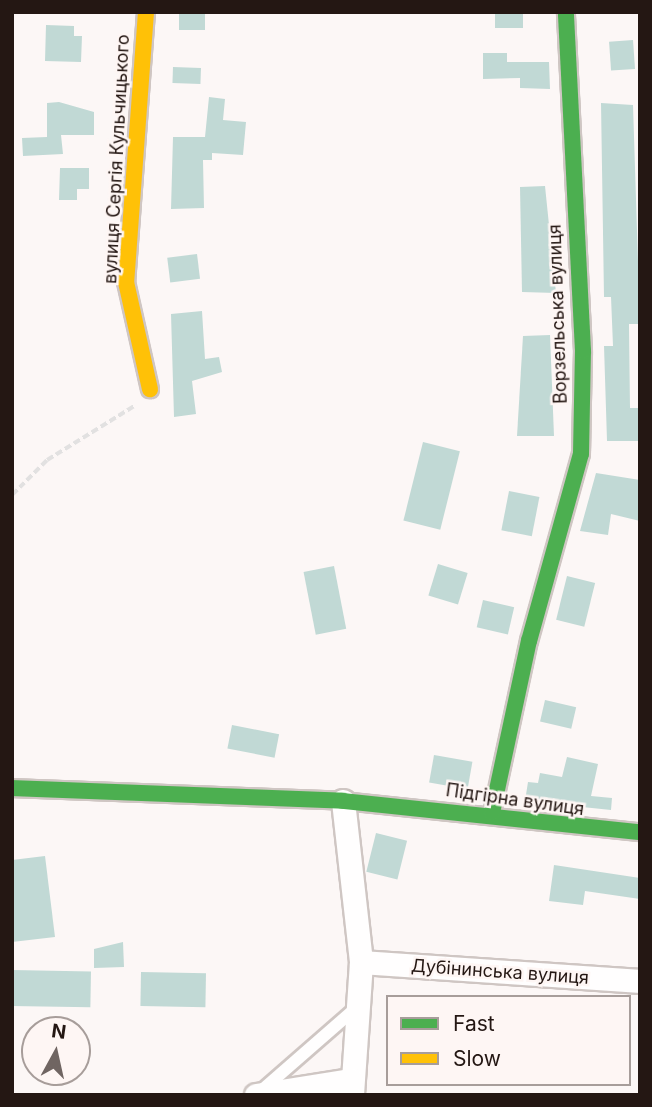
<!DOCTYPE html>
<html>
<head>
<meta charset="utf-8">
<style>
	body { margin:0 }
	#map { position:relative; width:652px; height:1107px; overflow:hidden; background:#fcf7f6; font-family:Inter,sans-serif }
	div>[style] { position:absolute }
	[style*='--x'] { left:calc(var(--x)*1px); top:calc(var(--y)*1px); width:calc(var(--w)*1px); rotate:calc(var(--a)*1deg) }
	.building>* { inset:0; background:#c1d9d5; transform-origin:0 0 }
	.path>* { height:3.5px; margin-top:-1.75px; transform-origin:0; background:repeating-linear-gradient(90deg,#e2e1e1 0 7px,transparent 0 10.5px) }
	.roads { filter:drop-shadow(2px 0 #cfc6c3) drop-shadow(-2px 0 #cfc6c3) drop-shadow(0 2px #cfc6c3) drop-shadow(0 -2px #cfc6c3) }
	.lane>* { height:12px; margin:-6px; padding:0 6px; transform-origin:6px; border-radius:6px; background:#fffefe }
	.street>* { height:23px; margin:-11.5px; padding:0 11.5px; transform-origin:11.5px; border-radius:11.5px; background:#fffefe }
	.fast>* { height:16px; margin:-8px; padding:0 8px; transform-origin:8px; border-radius:8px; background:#4caf50 }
	.slow>* { height:16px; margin:-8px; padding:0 8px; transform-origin:8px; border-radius:8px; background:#ffc107 }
	span { translate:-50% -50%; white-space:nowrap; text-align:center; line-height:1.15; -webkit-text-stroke:5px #fef6f4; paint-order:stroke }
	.street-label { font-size:18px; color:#241713 }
	.frame { position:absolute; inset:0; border:14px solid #241713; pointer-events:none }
	.legend { position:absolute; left:386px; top:995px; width:245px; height:91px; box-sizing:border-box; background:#fef6f4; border:2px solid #a79d9a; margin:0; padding:9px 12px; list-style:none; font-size:21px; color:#241713 }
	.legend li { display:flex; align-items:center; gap:14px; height:35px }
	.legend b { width:35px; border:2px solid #a79d9a }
	.north { position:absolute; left:21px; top:1016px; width:70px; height:70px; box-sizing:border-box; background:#fef6f4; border:2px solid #a79d9a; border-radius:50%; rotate:8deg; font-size:19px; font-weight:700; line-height:28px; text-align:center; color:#241713 }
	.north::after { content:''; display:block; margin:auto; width:24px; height:32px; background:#706562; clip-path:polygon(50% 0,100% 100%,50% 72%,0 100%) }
</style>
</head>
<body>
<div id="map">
	<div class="building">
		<i style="left:179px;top:12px;width:26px;height:18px"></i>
		<i style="left:495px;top:12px;width:28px;height:16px"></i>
		<i style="clip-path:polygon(46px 25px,74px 26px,74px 36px,82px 36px,81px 62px,45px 61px)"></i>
		<i style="left:633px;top:40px;width:29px;height:24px;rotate:86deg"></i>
		<i style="clip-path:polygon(483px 53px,507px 53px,507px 62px,549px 62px,550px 89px,520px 88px,520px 78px,483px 79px)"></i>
		<i style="left:173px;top:67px;width:28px;height:16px;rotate:2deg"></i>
		<i style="clip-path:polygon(209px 97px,225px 99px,223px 120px,246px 122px,243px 155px,212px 153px,212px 160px,203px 160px,204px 208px,171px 209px,173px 137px,205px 137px)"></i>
		<i style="clip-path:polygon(59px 102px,94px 112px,94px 135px,61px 135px,63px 154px,23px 156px,22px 138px,47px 137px,47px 103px)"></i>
		<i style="clip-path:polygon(601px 103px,633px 105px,640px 324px,629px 324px,630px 408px,639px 408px,639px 441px,607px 441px,604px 346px,613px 346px,611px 297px,604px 297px)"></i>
		<i style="clip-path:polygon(60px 168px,89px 168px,89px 189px,77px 189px,77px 200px,59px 200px)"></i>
		<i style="clip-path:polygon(545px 186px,556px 293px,522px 292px,520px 187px)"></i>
		<i style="left:197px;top:254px;width:25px;height:30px;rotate:83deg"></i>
		<i style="clip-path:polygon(202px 311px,205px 359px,219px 357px,222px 372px,192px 381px,196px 414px,174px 417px,171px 314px)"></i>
		<i style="clip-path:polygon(550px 335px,554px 436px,517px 436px,523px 336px)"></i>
		<i style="left:423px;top:442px;width:38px;height:81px;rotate:14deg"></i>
		<i style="clip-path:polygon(596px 473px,640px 480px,640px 521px,611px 514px,608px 535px,580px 531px)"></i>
		<i style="left:509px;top:491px;width:31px;height:40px;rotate:11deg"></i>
		<i style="left:438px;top:564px;width:31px;height:33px;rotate:17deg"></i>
		<i style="left:334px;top:566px;width:64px;height:31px;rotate:79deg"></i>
		<i style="left:567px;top:576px;width:29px;height:45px;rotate:14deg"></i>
		<i style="left:483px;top:600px;width:32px;height:28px;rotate:13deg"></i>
		<i style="left:545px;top:700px;width:32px;height:22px;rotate:13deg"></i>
		<i style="left:232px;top:725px;width:48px;height:24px;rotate:11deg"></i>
		<i style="left:434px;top:755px;width:39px;height:28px;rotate:10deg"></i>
		<i style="clip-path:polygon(567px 757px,598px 764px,591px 796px,612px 798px,611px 810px,525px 801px,528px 782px,538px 783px,540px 773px,562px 777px)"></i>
		<i style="left:376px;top:833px;width:32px;height:40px;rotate:14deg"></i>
		<i style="clip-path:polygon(45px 856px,55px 937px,12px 942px,12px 860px)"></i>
		<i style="clip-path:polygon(554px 865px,640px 878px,640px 899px,585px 891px,583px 905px,549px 901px)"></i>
		<i style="clip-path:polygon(123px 942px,124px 967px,94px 968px,94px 949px)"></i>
		<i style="left:12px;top:970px;width:79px;height:36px;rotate:1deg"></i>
		<i style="left:141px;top:972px;width:65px;height:34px;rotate:1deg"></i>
	</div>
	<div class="path">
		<i style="--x:12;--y:495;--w:49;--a:-45"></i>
		<i style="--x:47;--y:460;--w:102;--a:-31.8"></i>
	</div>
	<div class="roads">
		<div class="lane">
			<i style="--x:262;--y:1090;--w:126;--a:-41.1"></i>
		</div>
		<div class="street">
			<i style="--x:343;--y:801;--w:162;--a:83.6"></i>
			<i style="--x:361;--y:962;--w:133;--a:93.9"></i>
			<i style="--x:361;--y:962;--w:280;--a:3.9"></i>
			<i style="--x:256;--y:1095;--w:96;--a:-9"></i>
		</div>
		<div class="fast">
			<i style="--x:12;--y:788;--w:331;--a:2.2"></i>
			<i style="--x:343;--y:801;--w:299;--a:6"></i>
			<i style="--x:492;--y:813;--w:176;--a:-77.9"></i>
			<i style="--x:529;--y:641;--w:194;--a:-74.5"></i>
			<i style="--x:581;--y:454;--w:103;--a:-88.9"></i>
			<i style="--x:583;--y:351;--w:339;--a:-92.9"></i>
		</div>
		<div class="slow">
			<i style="--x:146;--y:12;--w:271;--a:94.2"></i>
			<i style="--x:126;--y:282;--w:110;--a:77.4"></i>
		</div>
	</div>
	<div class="street-label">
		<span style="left:117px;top:159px;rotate:-87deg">вулиця Сергія Кульчицького</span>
		<span style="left:558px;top:314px;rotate:-92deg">Ворзельська вулиця</span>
		<span style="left:515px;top:800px;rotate:8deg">Підгірна вулиця</span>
		<span style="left:500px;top:972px;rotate:4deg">Дубінинська вулиця</span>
	</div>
	<div class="frame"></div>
	<ul class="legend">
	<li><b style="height:9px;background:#4caf50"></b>Fast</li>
	<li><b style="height:9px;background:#ffc107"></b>Slow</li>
	</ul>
	<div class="north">N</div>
</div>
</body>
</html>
